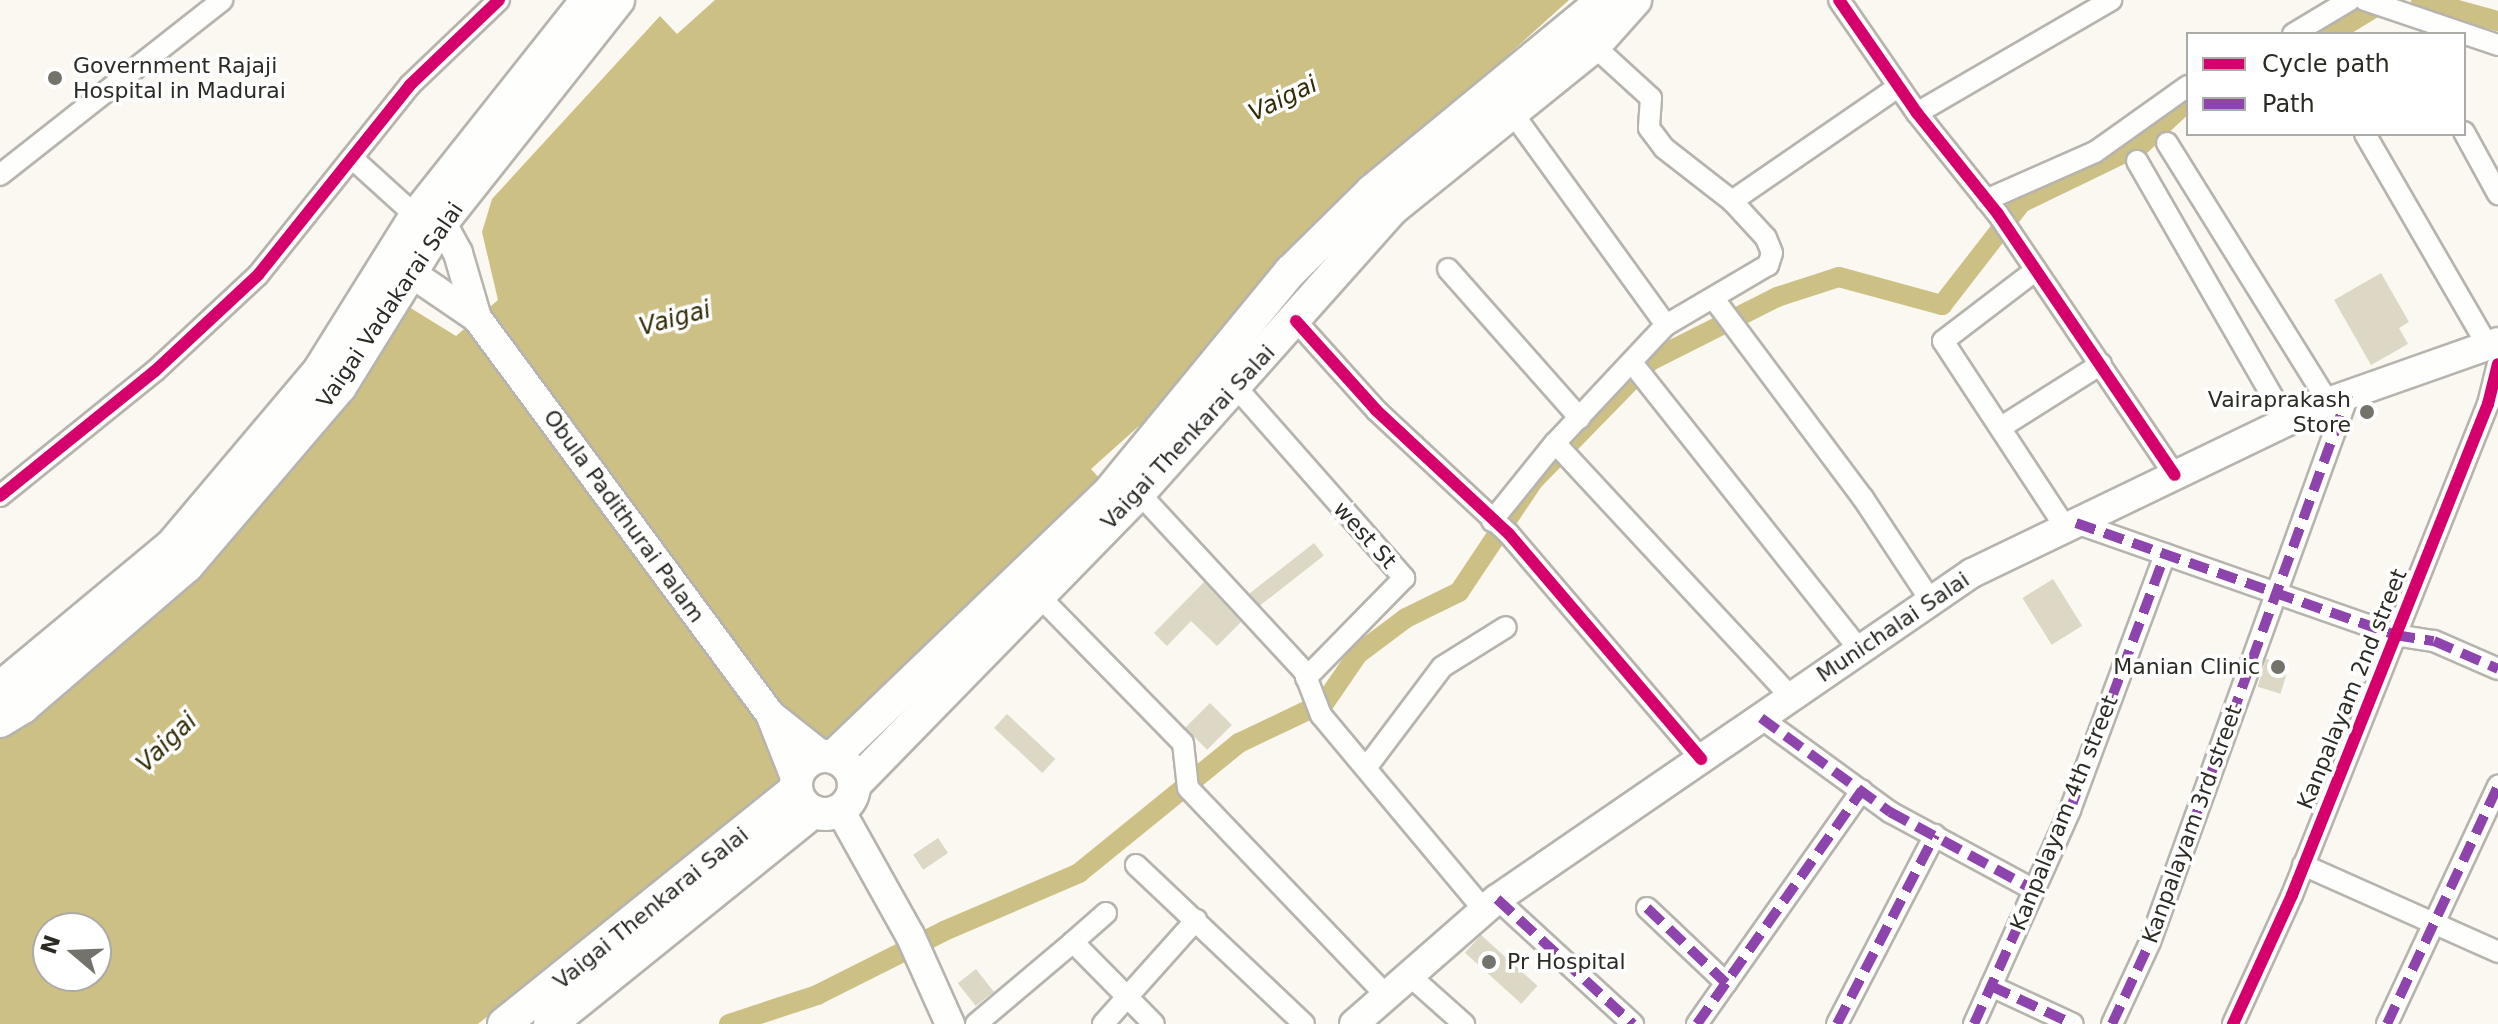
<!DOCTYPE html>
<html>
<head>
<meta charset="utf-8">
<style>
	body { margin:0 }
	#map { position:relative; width:2498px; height:1024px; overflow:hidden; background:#faf8f0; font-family:"DejaVu Sans",sans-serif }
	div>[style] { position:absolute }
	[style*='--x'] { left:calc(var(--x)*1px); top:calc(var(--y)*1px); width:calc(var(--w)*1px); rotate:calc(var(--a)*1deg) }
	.water>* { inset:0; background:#ccc085 }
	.canal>* { height:20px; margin:-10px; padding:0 10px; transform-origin:10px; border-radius:10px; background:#ccc085 }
	.building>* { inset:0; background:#dcd8c5; transform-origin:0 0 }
	.roads { filter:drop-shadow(2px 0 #b6b4ad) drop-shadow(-2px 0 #b6b4ad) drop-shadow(0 2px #b6b4ad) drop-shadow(0 -2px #b6b4ad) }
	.street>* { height:20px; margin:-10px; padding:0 10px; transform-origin:10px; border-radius:10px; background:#fefefd }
	.secondary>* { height:28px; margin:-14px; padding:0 14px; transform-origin:14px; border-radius:14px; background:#fefefd }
	.primary>* { height:32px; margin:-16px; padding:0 16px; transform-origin:16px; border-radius:16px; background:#fefefd }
	.primary>.ring { margin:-16px; padding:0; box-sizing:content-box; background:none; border:32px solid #fefefd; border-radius:50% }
	.quiet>* { height:10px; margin-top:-5px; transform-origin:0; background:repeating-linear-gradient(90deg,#8e44ad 0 20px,transparent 0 30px) }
	.cycleway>* { height:12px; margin:-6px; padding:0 6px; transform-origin:6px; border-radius:6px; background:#d6006c }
	.dots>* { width:22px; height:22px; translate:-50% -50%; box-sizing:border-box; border:4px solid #fff; border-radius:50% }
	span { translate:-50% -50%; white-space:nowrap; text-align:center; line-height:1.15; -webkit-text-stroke:7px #fff; paint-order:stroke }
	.poi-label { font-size:22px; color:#2c2b23 }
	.left { translate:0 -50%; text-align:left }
	.right { translate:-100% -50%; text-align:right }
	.street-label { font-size:22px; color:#2c2b23 }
	.water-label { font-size:24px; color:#332c07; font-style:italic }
	.legend { position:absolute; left:2186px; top:32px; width:280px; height:104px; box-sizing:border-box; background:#fff; border:2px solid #abaaa7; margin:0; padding:10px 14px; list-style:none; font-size:24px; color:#2c2b23 }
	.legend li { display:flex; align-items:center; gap:16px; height:40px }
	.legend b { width:40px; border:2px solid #abaaa7 }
	.north { position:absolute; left:32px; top:912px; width:80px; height:80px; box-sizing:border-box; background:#fff; border:2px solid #abaaa7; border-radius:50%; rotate:289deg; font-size:22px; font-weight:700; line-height:32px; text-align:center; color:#2c2b23 }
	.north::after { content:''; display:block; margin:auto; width:28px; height:36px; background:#74736b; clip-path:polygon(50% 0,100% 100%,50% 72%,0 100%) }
</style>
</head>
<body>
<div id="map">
	<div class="water">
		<i style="clip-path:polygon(evenodd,715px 0,1569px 0,1283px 257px,1147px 434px,1139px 426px,1091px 469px,1102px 481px,847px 726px,478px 1024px,0 1024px,0 734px,399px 308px,409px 307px,456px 336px,498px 300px,482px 232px,492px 199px,660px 16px,677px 34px,715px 0,48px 928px,96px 928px,96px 976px,48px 976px,48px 928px)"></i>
	</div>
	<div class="canal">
		<i style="--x:2421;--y:0;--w:80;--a:15.3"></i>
		<i style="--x:2331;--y:34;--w:66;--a:-31.3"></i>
		<i style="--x:729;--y:1024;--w:93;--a:-18.2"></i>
		<i style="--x:817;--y:995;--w:142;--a:-26.7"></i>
		<i style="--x:944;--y:931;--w:147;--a:-23.2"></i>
		<i style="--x:1079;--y:873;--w:206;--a:-39.1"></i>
		<i style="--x:1239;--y:743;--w:95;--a:-25.5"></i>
		<i style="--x:1325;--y:702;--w:58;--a:-55.5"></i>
		<i style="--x:1358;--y:654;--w:60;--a:-36.9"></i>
		<i style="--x:1406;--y:618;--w:59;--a:-26.1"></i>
		<i style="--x:1459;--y:592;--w:133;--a:-56.3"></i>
		<i style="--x:1533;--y:481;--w:168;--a:-45.7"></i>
		<i style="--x:1650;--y:361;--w:142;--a:-26.7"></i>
		<i style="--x:1777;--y:297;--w:65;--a:-17.9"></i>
		<i style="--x:1839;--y:277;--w:107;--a:15.2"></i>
		<i style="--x:1942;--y:305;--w:129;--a:-52.2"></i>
		<i style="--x:2021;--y:203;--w:133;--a:-25.8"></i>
		<i style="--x:2141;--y:145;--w:64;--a:-43.1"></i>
	</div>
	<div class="building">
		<i style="clip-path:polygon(2381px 273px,2409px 322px,2399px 328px,2408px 344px,2371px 365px,2334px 300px)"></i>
		<i style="left:1314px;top:543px;width:16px;height:82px;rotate:52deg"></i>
		<i style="left:2053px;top:579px;width:55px;height:36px;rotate:58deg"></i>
		<i style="clip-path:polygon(1204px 582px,1241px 622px,1217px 646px,1191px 621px,1167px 646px,1154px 633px)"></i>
		<i style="left:2266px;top:659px;width:24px;height:29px;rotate:17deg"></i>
		<i style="left:1210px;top:703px;width:31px;height:35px;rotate:45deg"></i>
		<i style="left:1007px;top:714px;width:66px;height:19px;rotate:43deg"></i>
		<i style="left:938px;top:838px;width:18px;height:30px;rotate:56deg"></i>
		<i style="left:1481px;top:935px;width:76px;height:24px;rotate:42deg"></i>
		<i style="left:976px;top:969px;width:29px;height:23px;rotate:52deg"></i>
	</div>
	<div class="roads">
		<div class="street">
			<i style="--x:1839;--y:0;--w:137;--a:55.4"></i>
			<i style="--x:1917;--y:113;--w:129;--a:51.3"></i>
			<i style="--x:1998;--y:214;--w:315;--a:55.9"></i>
			<i style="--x:2365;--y:0;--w:140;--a:18.7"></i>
			<i style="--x:2293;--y:34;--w:66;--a:-30.8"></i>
			<i style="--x:1594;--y:46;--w:77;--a:42.4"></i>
			<i style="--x:1651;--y:98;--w:30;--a:94"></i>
			<i style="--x:1649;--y:128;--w:25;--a:53"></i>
			<i style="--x:1664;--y:148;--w:86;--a:37.9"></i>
			<i style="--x:1732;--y:201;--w:50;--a:47.4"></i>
			<i style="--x:1766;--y:238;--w:16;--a:68"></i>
			<i style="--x:1772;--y:253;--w:13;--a:108"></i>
			<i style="--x:1768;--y:265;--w:118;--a:149.5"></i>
			<i style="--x:1917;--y:113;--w:225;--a:-30.2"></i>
			<i style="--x:2464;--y:132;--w:71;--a:61.3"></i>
			<i style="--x:2365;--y:134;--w:245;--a:59.9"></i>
			<i style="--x:2167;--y:143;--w:305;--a:58.1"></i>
			<i style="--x:352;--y:158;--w:86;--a:42.2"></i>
			<i style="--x:2137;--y:161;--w:301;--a:60.1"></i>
			<i style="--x:0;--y:175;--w:283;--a:-38.2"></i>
			<i style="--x:1986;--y:200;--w:119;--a:-23.8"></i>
			<i style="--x:2095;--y:152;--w:114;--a:-35.4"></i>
			<i style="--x:1732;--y:201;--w:201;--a:-34.5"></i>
			<i style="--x:1448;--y:269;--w:199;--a:48.5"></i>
			<i style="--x:2036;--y:270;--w:117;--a:142.6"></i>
			<i style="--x:1943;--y:341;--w:224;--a:56.7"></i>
			<i style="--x:1714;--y:299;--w:249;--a:53.2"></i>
			<i style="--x:1863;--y:498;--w:123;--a:56.6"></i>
			<i style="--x:1296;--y:321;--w:120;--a:48"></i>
			<i style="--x:1376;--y:410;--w:182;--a:43"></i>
			<i style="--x:1509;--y:534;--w:296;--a:49.5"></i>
			<i style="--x:1633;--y:364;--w:365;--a:51.6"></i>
			<i style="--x:1235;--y:386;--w:256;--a:48.6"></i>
			<i style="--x:1404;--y:578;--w:140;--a:134.4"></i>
			<i style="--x:2003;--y:426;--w:116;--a:-32.3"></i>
			<i style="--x:1555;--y:443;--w:347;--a:47.1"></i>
			<i style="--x:1139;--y:493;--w:243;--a:47.2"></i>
			<i style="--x:1304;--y:671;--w:47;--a:68.9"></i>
			<i style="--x:1321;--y:715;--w:254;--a:50.1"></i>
			<i style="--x:0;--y:496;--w:199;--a:-38.9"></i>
			<i style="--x:155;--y:371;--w:141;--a:-43"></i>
			<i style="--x:258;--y:275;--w:243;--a:-51.3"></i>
			<i style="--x:410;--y:85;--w:123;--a:-43.7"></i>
			<i style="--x:1492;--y:521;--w:100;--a:-51.1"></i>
			<i style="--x:1555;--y:443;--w:162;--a:-46.8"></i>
			<i style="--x:1666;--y:325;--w:264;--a:-125.9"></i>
			<i style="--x:2076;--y:523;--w:338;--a:19.3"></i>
			<i style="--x:2395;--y:635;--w:39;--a:9"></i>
			<i style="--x:2434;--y:641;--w:70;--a:23.6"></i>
			<i style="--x:1038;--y:595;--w:207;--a:45.6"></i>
			<i style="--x:1183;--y:743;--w:45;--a:83.7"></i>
			<i style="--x:1188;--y:788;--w:286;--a:46.3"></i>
			<i style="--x:1761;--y:718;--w:160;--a:36.1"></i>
			<i style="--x:1890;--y:812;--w:164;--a:28.4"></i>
			<i style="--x:1366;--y:768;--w:126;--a:-53"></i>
			<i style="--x:1442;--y:667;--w:75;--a:-32"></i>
			<i style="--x:1136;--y:865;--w:231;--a:43.4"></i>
			<i style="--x:2303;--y:865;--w:214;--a:24"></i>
			<i style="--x:1497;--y:899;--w:185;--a:42.6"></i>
			<i style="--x:1647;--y:908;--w:109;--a:43.5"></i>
			<i style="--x:1106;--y:913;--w:44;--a:138.7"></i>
			<i style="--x:1073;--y:942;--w:115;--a:45.4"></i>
			<i style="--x:1409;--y:975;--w:74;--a:41.7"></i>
			<i style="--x:1991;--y:986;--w:90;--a:24.9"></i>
			<i style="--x:976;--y:1024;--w:127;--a:-40.2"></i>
			<i style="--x:1103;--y:1024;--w:140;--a:-48.2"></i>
			<i style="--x:1697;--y:1024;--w:286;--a:-54.8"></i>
			<i style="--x:1837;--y:1024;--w:213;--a:-62.6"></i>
			<i style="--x:1974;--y:1024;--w:235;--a:-65.8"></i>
			<i style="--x:2070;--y:810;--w:273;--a:-69.6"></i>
			<i style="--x:2112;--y:1024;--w:90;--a:-65.1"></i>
			<i style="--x:2150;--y:942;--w:582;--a:-70.1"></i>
			<i style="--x:2233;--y:1024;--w:142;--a:-65.4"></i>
			<i style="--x:2292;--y:895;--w:529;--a:-68.24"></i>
			<i style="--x:2488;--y:404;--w:41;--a:-76"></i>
			<i style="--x:2387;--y:1024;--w:263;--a:-65"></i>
		</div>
		<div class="secondary">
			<i style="--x:433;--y:207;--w:52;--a:61.5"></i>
			<i style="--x:458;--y:253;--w:68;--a:73.7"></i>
			<i style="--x:477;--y:318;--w:493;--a:53.5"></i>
			<i style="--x:770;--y:714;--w:71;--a:68.5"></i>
			<i style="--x:392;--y:260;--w:103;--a:34.3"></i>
			<i style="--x:771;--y:715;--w:66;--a:38.3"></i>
			<i style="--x:840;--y:810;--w:143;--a:60.8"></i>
			<i style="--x:910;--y:935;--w:98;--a:65.8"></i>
			<i style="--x:1354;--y:1024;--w:190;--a:-41.2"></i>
			<i style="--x:1497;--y:899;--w:576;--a:-34.46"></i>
			<i style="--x:1972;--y:573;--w:395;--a:-25.7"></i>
			<i style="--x:2328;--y:402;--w:180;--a:-19.4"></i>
		</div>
		<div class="primary">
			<i style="--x:0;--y:688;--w:224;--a:-39.7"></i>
			<i style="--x:172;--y:545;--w:228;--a:-49.8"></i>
			<i style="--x:319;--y:371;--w:183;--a:-58"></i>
			<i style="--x:416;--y:216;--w:275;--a:-51.6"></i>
			<i style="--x:0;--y:721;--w:27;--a:-31"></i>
			<i style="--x:23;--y:707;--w:216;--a:-40.7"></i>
			<i style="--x:187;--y:566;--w:235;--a:-49.5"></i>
			<i style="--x:340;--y:387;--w:195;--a:-58.2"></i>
			<i style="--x:443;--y:221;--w:282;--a:-51.6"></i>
			<i class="ring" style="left:796px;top:756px;width:26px;height:26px"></i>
			<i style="--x:833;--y:757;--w:384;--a:-43.8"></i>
			<i style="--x:1110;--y:491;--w:285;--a:-50.6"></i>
			<i style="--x:1291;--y:271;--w:114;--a:-44.6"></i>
			<i style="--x:1372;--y:191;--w:301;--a:-39.5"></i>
			<i style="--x:854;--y:785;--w:408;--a:-45.7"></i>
			<i style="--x:1139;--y:493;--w:380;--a:-48.3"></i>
			<i style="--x:1392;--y:209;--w:260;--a:-38.9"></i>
			<i style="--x:1594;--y:46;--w:62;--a:-48.3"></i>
			<i style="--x:504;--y:1024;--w:375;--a:-38.8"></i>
			<i style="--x:550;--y:1024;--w:338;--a:-38.9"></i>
		</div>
	</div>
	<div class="quiet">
		<i style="--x:2076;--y:523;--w:338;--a:19.3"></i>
		<i style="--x:2395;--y:635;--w:39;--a:9"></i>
		<i style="--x:2434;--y:641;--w:70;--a:23.6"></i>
		<i style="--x:1761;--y:718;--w:160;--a:36.1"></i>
		<i style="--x:1890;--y:812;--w:164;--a:28.4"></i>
		<i style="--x:1497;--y:899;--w:185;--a:42.6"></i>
		<i style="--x:1647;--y:908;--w:109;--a:43.5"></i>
		<i style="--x:1991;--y:986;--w:90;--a:24.9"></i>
		<i style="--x:1697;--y:1024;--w:286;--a:-54.8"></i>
		<i style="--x:1837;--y:1024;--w:213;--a:-62.6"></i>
		<i style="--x:1974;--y:1024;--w:235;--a:-65.8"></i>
		<i style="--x:2070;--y:810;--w:273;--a:-69.6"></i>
		<i style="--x:2112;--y:1024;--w:90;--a:-65.1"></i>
		<i style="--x:2150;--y:942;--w:582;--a:-70.1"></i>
		<i style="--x:2387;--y:1024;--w:263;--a:-65"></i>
	</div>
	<div class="cycleway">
		<i style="--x:1839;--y:0;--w:137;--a:55.4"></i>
		<i style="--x:1917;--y:113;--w:129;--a:51.3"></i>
		<i style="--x:1998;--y:214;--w:315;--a:55.9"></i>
		<i style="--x:1296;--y:321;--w:120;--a:48"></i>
		<i style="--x:1376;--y:410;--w:182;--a:43"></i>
		<i style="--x:1509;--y:534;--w:296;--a:49.5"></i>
		<i style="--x:0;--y:496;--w:199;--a:-38.9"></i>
		<i style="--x:155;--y:371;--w:141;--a:-43"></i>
		<i style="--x:258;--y:275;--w:243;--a:-51.3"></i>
		<i style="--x:410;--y:85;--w:123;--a:-43.7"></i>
		<i style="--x:2233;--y:1024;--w:142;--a:-65.4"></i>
		<i style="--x:2292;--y:895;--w:529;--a:-68.24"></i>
		<i style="--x:2488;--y:404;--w:41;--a:-76"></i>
	</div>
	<div class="dots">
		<i style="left:55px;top:78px;background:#74736b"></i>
		<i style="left:2367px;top:412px;background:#74736b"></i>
		<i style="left:2278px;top:667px;background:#74736b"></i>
		<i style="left:1489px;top:962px;background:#74736b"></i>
	</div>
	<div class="poi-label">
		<span class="left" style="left:73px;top:78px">Government Rajaji<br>Hospital in Madurai</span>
		<span class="right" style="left:2351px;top:412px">Vairaprakash<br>Store</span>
		<span class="right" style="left:2260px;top:667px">Manian Clinic</span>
		<span class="left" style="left:1507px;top:962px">Pr Hospital</span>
	</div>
	<div class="street-label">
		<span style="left:390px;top:305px;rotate:-56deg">Vaigai Vadakarai Salai</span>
		<span style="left:1188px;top:437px;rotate:-47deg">Vaigai Thenkarai Salai</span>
		<span style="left:624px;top:516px;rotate:54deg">Obula Padithurai Palam</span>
		<span style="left:1365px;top:535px;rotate:48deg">west St</span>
		<span style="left:1893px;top:627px;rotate:-34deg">Munichalai Salai</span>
		<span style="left:2352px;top:689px;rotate:-68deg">Kanpalayam 2nd street</span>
		<span style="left:2064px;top:813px;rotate:-68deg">Kanpalayam 4th street</span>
		<span style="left:2192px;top:824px;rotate:-70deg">Kanpalayam 3rd street</span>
		<span style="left:651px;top:908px;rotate:-39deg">Vaigai Thenkarai Salai</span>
	</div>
	<div class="water-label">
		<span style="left:1283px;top:99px;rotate:-26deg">Vaigai</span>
		<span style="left:675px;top:319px;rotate:-15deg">Vaigai</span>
		<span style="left:167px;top:743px;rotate:-44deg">Vaigai</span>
	</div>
	<ul class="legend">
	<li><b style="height:10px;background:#d6006c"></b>Cycle path</li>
	<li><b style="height:10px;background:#8e44ad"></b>Path</li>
	</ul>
	<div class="north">N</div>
</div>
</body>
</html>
